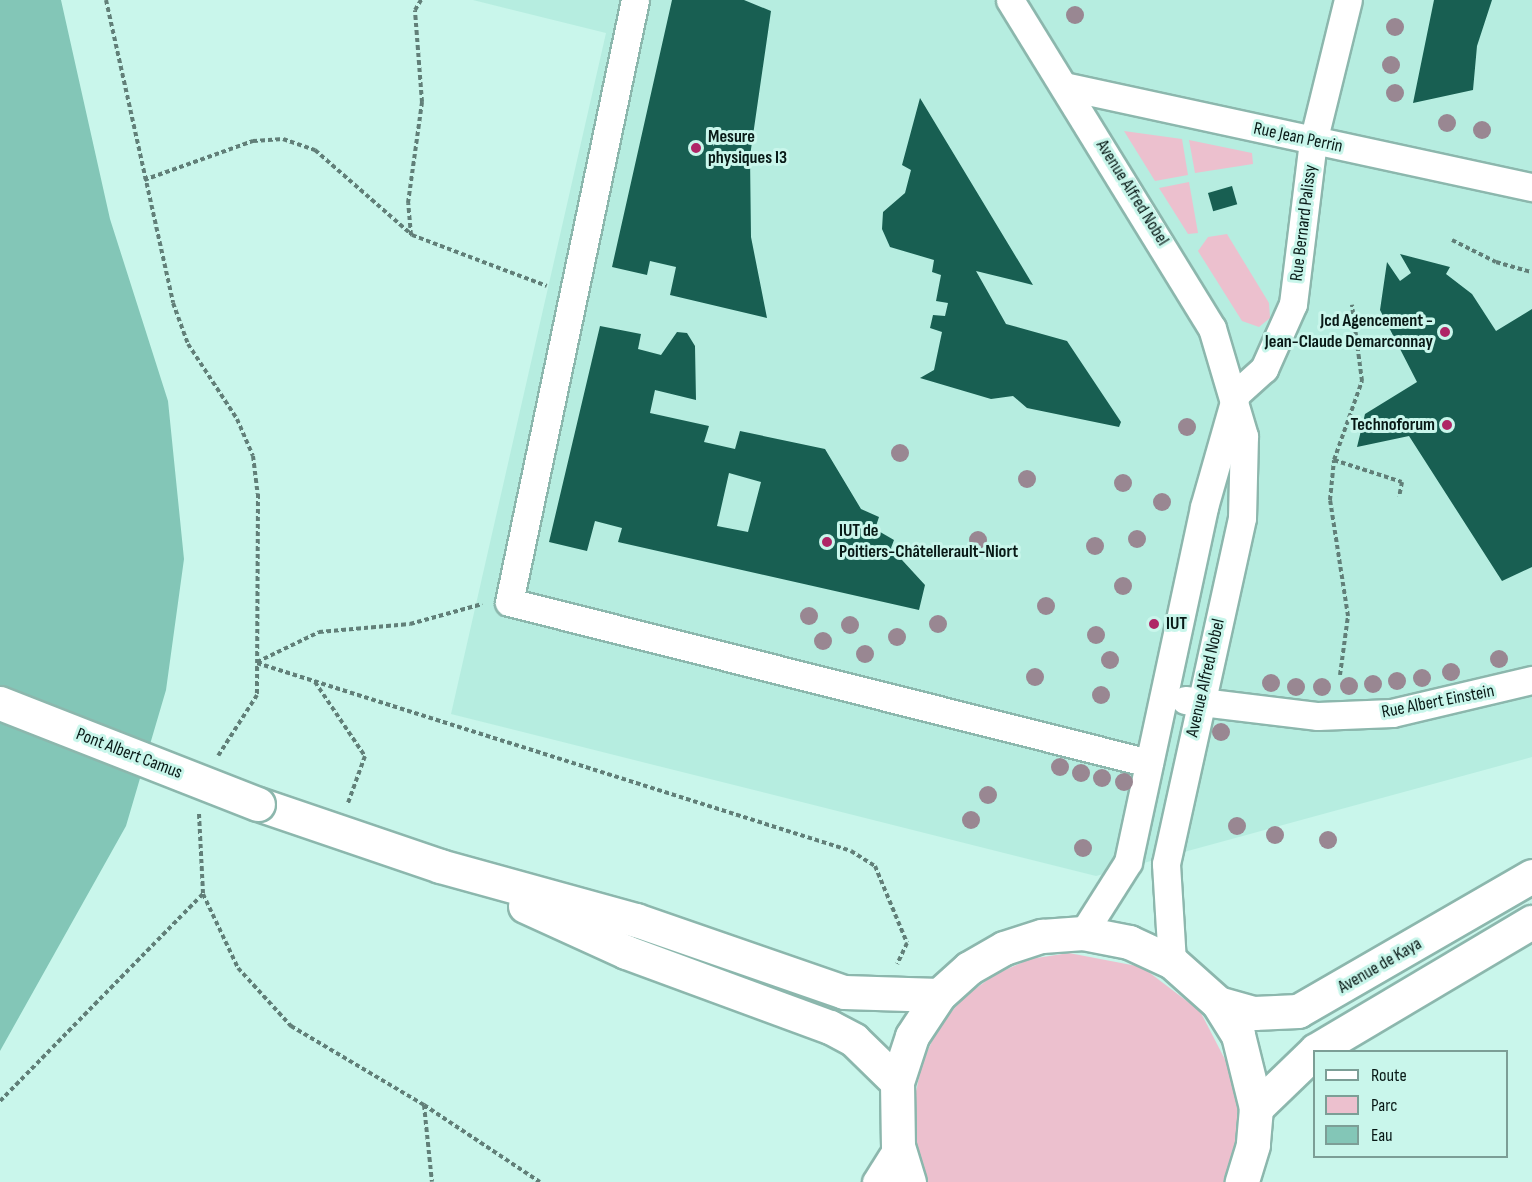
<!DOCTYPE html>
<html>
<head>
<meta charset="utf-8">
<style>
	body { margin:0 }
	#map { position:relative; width:1532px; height:1182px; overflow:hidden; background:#c9f6eb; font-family:"Sofia Sans Condensed",sans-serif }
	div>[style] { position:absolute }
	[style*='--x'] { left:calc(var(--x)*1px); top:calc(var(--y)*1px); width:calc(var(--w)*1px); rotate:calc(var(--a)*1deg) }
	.built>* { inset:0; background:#b6ede0 }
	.green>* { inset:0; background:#ecc0ce }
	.water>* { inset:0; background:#83c6b7 }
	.building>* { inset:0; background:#185f52; transform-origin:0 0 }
	.path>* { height:4px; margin-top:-2px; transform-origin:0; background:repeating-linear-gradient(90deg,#617f78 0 4.5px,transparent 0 7.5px) }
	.roads { filter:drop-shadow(2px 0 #8cb7ad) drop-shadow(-2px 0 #8cb7ad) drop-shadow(0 2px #8cb7ad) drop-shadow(0 -2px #8cb7ad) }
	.minor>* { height:27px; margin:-13.5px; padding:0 13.5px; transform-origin:13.5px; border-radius:13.5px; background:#fff }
	.major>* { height:33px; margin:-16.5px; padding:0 16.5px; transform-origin:16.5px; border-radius:16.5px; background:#fff }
	.bridges { filter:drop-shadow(2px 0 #8cb7ad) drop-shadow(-2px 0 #8cb7ad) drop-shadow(0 2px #8cb7ad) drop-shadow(0 -2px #8cb7ad) }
	.major-bridge>* { height:33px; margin:-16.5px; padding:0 16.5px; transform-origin:16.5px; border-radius:16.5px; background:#fff }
	.trees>* { width:18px; height:18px; margin:-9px; border-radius:50%; background:#998792 }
	.dots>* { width:16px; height:16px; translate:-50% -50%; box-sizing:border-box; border:3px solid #c9f6eb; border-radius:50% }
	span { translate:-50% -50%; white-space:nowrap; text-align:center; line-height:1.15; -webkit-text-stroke:6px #c9f6eb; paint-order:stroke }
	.poi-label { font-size:18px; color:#081916; font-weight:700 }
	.left { translate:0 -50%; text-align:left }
	.right { translate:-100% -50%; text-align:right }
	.street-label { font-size:18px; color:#081916 }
	.legend { position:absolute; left:1313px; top:1050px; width:195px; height:108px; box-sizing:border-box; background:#c9f6eb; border:2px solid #7c9e96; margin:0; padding:8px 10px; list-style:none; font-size:18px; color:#081916 }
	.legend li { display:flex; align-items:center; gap:12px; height:30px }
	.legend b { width:30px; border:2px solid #7c9e96 }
</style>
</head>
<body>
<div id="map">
	<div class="built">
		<i style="clip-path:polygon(473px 0,1532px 0,1532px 757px,1096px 876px,451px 714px,606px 33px)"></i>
	</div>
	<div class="green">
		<i style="clip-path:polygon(1124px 131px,1182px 139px,1188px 175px,1155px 181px)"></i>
		<i style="clip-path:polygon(1189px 140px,1252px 153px,1253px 164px,1195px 173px)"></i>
		<i style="clip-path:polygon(1189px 182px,1198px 233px,1188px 234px,1159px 188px)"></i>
		<i style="clip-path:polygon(1227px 234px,1269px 303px,1270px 318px,1259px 327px,1242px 321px,1198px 251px,1208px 237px)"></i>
		<i style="clip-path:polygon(1069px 953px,1142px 967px,1200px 1011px,1233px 1075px,1238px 1111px,1235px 1147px,1224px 1182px,928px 1182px,915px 1140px,914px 1101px,922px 1063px,938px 1028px,963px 998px,994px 975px,1030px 959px)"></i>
	</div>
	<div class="water">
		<i style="clip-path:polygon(0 0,61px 0,110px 219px,168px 401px,184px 559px,166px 690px,126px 826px,0 1051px)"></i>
	</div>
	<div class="building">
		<i style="clip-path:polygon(672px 0,744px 0,771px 11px,750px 156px,751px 237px,767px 318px,670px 295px,676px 267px,650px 261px,647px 275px,612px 267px)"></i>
		<i style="clip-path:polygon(1434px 0,1492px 0,1477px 46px,1473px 90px,1413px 103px)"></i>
		<i style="clip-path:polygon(920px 98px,1033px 285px,976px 271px,1006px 324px,1067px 341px,1121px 422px,1119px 427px,1027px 408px,1013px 396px,991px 399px,920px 378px,934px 370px,942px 332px,930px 328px,933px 315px,945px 316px,948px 303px,936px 301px,941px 275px,932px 272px,934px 260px,890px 247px,882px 229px,883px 212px,905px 193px,911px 170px,902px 165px)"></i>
		<i style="left:1232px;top:186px;width:19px;height:25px;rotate:74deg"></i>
		<i style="clip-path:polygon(1400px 254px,1450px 267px,1446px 274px,1472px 294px,1496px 331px,1532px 309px,1532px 567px,1502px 581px,1409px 436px,1357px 447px,1365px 414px,1417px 382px,1380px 310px,1387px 262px,1400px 281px,1411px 273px)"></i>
		<i style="clip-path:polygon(evenodd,600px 326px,641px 334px,638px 349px,661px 355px,677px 332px,687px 333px,695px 346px,696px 400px,655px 390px,650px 413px,709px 426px,704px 442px,735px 449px,740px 431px,825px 449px,861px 509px,879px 517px,875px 529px,894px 540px,891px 548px,925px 585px,919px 610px,618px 542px,622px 528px,595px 521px,587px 551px,549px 542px,600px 326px,729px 473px,761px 482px,748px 532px,717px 526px,729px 473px)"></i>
	</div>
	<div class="path">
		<i style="--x:106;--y:0;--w:310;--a:77.5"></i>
		<i style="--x:173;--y:303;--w:44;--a:69.9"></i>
		<i style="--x:188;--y:344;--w:90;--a:56.8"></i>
		<i style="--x:237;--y:419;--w:40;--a:66.6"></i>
		<i style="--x:253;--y:456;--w:38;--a:83"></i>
		<i style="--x:258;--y:494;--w:201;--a:90.3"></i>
		<i style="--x:257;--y:695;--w:72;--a:122.6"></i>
		<i style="--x:144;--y:180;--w:116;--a:-19.7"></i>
		<i style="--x:253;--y:141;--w:30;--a:-4"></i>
		<i style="--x:283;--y:139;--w:34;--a:19"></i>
		<i style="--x:315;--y:150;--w:129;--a:41.2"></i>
		<i style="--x:412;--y:235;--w:144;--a:20.7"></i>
		<i style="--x:411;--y:235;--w:32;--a:-95"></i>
		<i style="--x:408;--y:203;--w:102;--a:-82.1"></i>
		<i style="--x:422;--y:102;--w:92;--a:-94.4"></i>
		<i style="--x:415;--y:10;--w:12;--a:-59"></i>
		<i style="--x:1452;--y:240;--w:49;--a:26.6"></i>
		<i style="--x:1496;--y:262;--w:37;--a:16"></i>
		<i style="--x:1334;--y:460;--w:71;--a:17.9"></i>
		<i style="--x:1402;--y:482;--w:15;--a:101"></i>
		<i style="--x:257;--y:662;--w:69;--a:-25.8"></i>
		<i style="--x:319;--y:632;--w:91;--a:-5"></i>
		<i style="--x:410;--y:624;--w:75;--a:-15.5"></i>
		<i style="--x:257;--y:663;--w:623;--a:17.56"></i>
		<i style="--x:851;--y:851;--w:28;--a:32"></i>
		<i style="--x:875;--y:866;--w:83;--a:67.4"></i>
		<i style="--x:907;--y:943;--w:23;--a:115"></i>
		<i style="--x:1340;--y:675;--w:60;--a:-82.3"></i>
		<i style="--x:1348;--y:616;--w:117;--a:-98.8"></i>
		<i style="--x:1330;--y:500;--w:40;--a:-84.3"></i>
		<i style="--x:1334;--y:460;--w:84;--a:-70.5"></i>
		<i style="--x:1362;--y:381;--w:77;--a:-97.5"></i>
		<i style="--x:315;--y:682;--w:89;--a:56"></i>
		<i style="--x:365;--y:756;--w:50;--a:109.9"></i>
		<i style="--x:199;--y:814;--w:80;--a:87.1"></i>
		<i style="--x:203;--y:894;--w:82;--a:64.7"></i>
		<i style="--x:238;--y:968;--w:79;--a:47.6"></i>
		<i style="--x:291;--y:1026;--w:155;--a:30.7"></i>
		<i style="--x:424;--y:1105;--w:77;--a:84.1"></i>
		<i style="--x:0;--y:1101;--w:290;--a:-45.6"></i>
		<i style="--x:424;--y:1105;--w:139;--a:33.6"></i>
	</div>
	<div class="roads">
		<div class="minor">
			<i style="--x:635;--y:0;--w:615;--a:101.82"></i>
			<i style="--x:509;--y:602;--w:660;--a:14.12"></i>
			<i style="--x:1010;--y:0;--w:385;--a:58.4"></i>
			<i style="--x:1212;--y:328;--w:113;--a:73.5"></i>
			<i style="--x:1244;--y:436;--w:82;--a:91.4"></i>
			<i style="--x:1242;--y:518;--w:354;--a:102.4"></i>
			<i style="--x:1166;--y:864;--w:98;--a:86.5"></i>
			<i style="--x:1064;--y:86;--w:479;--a:12.2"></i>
			<i style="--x:1236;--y:394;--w:38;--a:-42"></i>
			<i style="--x:1264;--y:369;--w:71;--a:-66"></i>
			<i style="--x:1293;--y:304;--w:163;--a:-83"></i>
			<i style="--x:1313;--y:142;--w:146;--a:-76.2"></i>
			<i style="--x:1185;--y:700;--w:134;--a:6.9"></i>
			<i style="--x:1318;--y:716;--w:74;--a:-2.3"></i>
			<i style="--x:1392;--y:713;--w:144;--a:-13.3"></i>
			<i style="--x:1083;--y:933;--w:84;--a:-57.6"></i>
			<i style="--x:1128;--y:862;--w:363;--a:-77.9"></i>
			<i style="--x:1204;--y:507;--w:113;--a:-74.1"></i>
			<i style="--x:876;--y:1182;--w:41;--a:-57.8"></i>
		</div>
		<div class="major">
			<i style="--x:258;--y:804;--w:192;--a:18.8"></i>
			<i style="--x:440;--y:866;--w:203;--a:15.4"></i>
			<i style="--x:636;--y:920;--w:220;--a:19.1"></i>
			<i style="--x:844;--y:992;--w:95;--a:1.8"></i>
			<i style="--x:525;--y:906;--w:111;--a:24.5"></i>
			<i style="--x:626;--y:952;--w:217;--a:20.2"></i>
			<i style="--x:830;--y:1027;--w:27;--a:28"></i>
			<i style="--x:854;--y:1040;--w:60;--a:44.3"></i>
			<i style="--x:1218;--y:1003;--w:37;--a:16"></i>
			<i style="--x:1254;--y:1013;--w:44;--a:-2.6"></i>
			<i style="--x:1298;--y:1011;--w:270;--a:-30"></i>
			<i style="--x:1256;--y:1108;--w:83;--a:-44"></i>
			<i style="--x:1316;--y:1050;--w:251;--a:-30.7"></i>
			<i style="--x:909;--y:1182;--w:37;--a:-107"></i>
			<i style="--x:898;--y:1147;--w:65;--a:-90.9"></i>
			<i style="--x:897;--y:1082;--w:48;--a:-71.9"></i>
			<i style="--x:912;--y:1036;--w:49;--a:-56.6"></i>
			<i style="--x:939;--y:995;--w:40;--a:-42"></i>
			<i style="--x:969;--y:968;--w:40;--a:-29.7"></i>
			<i style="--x:1004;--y:948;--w:40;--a:-18"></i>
			<i style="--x:1042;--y:936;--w:41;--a:-4.2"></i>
			<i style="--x:1083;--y:933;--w:47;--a:11.1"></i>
			<i style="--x:1129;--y:942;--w:47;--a:24.9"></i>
			<i style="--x:1172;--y:962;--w:62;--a:41.7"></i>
			<i style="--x:1218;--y:1003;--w:38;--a:58"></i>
			<i style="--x:1238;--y:1035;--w:75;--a:76.1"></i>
			<i style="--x:1256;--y:1108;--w:37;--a:95"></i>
			<i style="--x:1253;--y:1145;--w:39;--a:107"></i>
		</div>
	</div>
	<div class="bridges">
		<div class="major-bridge">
			<i style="--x:0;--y:703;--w:277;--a:21.4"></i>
		</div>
	</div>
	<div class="trees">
		<i style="left:1075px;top:15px"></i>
		<i style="left:1395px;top:27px"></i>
		<i style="left:1391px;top:65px"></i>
		<i style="left:1395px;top:93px"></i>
		<i style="left:1447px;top:123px"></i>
		<i style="left:1482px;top:130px"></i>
		<i style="left:1187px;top:427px"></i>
		<i style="left:900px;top:453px"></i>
		<i style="left:1027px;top:479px"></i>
		<i style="left:1123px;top:483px"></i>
		<i style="left:1162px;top:502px"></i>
		<i style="left:1137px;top:539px"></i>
		<i style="left:978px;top:540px"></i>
		<i style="left:1095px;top:546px"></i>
		<i style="left:1123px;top:586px"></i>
		<i style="left:1046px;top:606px"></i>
		<i style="left:809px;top:616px"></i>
		<i style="left:938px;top:624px"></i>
		<i style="left:850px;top:625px"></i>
		<i style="left:1096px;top:635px"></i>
		<i style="left:897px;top:637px"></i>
		<i style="left:823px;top:641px"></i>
		<i style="left:865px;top:654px"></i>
		<i style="left:1499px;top:659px"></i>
		<i style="left:1110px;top:660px"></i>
		<i style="left:1451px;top:672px"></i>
		<i style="left:1035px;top:677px"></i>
		<i style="left:1422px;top:678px"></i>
		<i style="left:1397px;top:681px"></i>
		<i style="left:1271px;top:683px"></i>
		<i style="left:1373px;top:684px"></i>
		<i style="left:1349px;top:686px"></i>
		<i style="left:1296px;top:687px"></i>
		<i style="left:1322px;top:687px"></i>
		<i style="left:1101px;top:695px"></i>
		<i style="left:1221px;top:732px"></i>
		<i style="left:1060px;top:767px"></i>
		<i style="left:1081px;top:773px"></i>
		<i style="left:1102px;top:778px"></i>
		<i style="left:1124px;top:782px"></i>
		<i style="left:988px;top:795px"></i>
		<i style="left:971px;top:820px"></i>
		<i style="left:1237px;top:826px"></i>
		<i style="left:1275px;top:835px"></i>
		<i style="left:1328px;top:840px"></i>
		<i style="left:1083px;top:848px"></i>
	</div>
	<div class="dots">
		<i style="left:696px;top:148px;background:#af2566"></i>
		<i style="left:1445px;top:332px;background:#af2566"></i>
		<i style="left:1447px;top:425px;background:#af2566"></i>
		<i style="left:827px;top:542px;background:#af2566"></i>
		<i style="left:1154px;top:624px;background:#af2566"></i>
	</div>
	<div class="poi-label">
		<span class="left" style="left:708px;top:148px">Mesure<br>physiques I3</span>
		<span class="right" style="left:1433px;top:332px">Jcd Agencement -<br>Jean-Claude Demarconnay</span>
		<span class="right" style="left:1435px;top:425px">Technoforum</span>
		<span class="left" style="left:839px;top:542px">IUT de<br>Poitiers-Châtellerault-Niort</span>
		<span class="left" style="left:1166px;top:624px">IUT</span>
	</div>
	<div class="street-label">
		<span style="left:1298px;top:138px;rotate:12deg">Rue Jean Perrin</span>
		<span style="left:1132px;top:193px;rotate:58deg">Avenue Alfred Nobel</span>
		<span style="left:1304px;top:223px;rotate:-83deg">Rue Bernard Palissy</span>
		<span style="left:1206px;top:678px;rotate:-77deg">Avenue Alfred Nobel</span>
		<span style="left:1438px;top:702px;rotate:-11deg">Rue Albert Einstein</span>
		<span style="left:129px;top:754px;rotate:21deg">Pont Albert Camus</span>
		<span style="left:1380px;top:966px;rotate:-30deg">Avenue de Kaya</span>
	</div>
	<ul class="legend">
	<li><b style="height:8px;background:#fff"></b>Route</li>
	<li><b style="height:16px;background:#ecc0ce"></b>Parc</li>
	<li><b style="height:16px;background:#83c6b7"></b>Eau</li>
	</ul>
</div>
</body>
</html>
